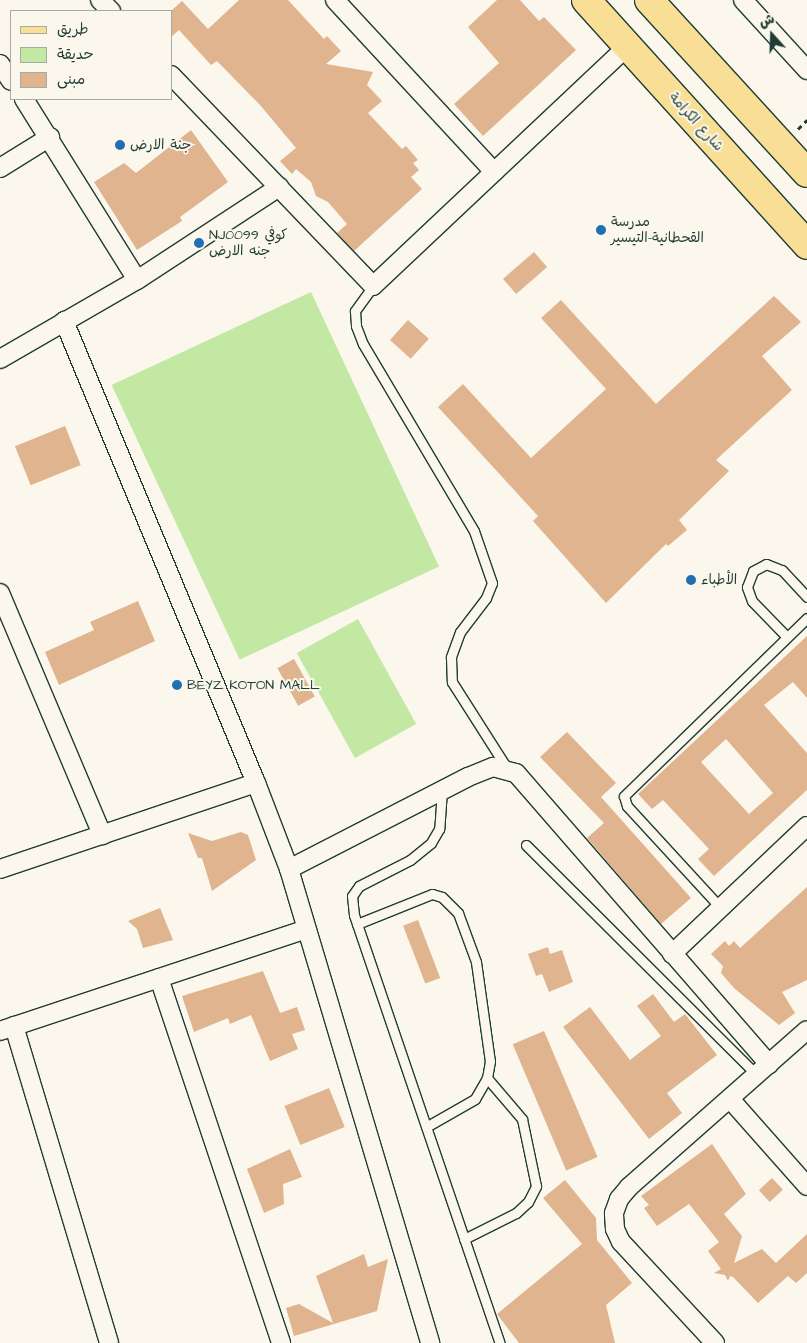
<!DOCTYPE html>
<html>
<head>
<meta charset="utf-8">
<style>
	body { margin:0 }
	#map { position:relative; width:807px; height:1343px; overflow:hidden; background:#fbf7ec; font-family:"Architects Daughter","Playpen Sans Arabic",sans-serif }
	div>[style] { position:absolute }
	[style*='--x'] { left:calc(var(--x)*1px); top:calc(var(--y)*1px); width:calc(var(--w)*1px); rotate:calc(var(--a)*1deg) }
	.green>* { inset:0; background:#c2e8a3; transform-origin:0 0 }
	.building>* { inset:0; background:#dfb48f; transform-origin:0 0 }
	.path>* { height:3px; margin-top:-1.5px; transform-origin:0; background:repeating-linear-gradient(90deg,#1f3d34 0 5px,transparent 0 9px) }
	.roads { filter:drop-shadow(1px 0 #1f3d34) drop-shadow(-1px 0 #1f3d34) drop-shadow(0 1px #1f3d34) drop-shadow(0 -1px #1f3d34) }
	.service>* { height:9px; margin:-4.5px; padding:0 4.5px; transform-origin:4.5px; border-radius:4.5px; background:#fbf7ec }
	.minor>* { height:18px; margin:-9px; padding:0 9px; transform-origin:9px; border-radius:9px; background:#fbf7ec }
	.primary>* { height:28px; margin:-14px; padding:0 14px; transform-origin:14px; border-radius:14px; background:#f9df96 }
	.dots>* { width:14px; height:14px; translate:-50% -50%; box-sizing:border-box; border:2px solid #fbf7ec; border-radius:50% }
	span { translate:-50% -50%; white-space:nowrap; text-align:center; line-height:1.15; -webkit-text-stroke:4px #fbf7ec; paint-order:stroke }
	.street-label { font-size:14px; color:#1f3d34 }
	.poi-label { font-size:14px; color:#1f3d34 }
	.left { translate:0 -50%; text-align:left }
	.legend { position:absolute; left:10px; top:10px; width:162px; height:90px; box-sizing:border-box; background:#fbf7ec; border:1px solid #a3ada2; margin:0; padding:6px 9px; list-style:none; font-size:15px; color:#1f3d34 }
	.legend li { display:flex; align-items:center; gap:10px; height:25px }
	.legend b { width:25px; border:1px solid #a3ada2 }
	.north { position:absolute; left:747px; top:10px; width:50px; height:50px; -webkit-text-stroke:4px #fbf7ec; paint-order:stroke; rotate:340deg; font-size:14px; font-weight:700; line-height:20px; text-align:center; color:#1f3d34 }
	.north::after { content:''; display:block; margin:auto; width:18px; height:22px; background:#1f3d34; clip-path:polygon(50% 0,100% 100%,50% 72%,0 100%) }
</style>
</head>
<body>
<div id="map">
	<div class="green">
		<i style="left:311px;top:292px;width:303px;height:220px;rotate:65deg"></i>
		<i style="left:358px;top:619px;width:120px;height:70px;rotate:61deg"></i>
	</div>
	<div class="building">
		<i style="clip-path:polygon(239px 0,288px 0,324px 39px,327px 36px,341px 51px,326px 64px,373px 72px,367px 85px,382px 101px,368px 113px,402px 149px,406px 146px,418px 160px,413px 163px,419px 170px,411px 177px,422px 189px,354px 251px,337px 233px,347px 224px,328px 202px,316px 196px,311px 182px,296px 169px,292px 174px,280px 161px,296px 148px,260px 105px,217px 61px,211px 65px,179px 30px,171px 37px,171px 11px,182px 1px,208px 29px)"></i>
		<i style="clip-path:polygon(497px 0,520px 0,539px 21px,544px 17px,576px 50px,483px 136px,454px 104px,499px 63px,468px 27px)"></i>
		<i style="clip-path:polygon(191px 130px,228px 182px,180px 217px,182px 221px,137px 250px,94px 182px,124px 163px,136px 173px)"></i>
		<i style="left:534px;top:252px;width:20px;height:41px;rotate:49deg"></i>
		<i style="clip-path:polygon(774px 296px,801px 322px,762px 356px,792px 390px,716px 460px,729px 471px,679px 520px,687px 530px,668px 546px,666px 544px,606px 603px,533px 521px,538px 516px,438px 407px,463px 384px,531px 458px,606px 389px,541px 318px,561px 300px,656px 404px)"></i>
		<i style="left:408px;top:320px;width:28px;height:27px;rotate:42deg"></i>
		<i style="left:65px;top:426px;width:42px;height:54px;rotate:68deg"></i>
		<i style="clip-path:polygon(138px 601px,155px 641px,59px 685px,45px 652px,94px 630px,90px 622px)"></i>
		<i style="clip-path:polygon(evenodd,807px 636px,807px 698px,793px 682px,764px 705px,807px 753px,807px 790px,714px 876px,698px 859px,709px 849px,663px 800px,652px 809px,638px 794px,807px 636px,726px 739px,773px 793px,749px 814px,701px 762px,726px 739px)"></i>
		<i style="left:294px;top:659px;width:43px;height:19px;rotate:61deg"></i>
		<i style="clip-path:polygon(567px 732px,616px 783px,601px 797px,691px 898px,661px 924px,587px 838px,604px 823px,540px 757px)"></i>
		<i style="clip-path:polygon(241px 832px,248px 835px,256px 860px,212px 891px,202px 858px,198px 858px,188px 833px,212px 841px)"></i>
		<i style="clip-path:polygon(807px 887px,807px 980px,782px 992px,795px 1013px,779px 1025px,734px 988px,721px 973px,723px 966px,711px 954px,725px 941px,729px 946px,734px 941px,740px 948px)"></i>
		<i style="clip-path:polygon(160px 908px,173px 940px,143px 948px,137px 929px,128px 921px)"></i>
		<i style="left:418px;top:920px;width:62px;height:16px;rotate:69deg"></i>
		<i style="clip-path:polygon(548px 947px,550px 954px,562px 950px,573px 982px,549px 992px,542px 974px,536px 976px,528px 954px)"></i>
		<i style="clip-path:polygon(263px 971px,280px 1013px,297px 1007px,305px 1030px,292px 1034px,298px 1049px,270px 1061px,251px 1015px,230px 1024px,228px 1018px,194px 1032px,182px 996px)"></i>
		<i style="clip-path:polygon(653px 994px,674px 1022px,685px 1014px,717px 1055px,667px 1093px,682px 1113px,649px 1139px,563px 1027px,590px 1007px,630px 1060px,661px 1036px,637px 1006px)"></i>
		<i style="left:544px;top:1031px;width:137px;height:34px;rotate:67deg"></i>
		<i style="left:329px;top:1088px;width:42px;height:48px;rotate:68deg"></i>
		<i style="clip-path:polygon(712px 1144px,746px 1194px,724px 1214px,742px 1236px,734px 1263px,762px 1249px,776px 1263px,807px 1234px,807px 1273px,796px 1283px,788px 1276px,758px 1303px,733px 1277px,730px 1276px,728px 1281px,725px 1275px,714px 1273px,721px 1269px,708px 1251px,719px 1242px,689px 1204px,657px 1226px,644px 1208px,649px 1205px,641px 1196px)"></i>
		<i style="clip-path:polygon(290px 1149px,302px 1177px,283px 1184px,284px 1204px,264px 1213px,247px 1169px)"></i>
		<i style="left:772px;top:1178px;width:16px;height:18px;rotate:47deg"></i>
		<i style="clip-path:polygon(565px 1180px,596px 1218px,597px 1240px,632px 1283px,606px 1305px,615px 1343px,519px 1343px,497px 1314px,582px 1244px,543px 1198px)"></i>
		<i style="clip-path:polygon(364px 1254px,368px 1267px,388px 1259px,377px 1311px,294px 1336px,286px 1308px,299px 1304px,333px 1323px,316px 1276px)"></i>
	</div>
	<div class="path">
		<i style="--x:798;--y:129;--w:13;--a:-45"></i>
	</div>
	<div class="roads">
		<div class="service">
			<i style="--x:373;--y:286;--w:31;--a:126"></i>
			<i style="--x:355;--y:311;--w:15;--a:86"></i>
			<i style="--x:356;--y:326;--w:19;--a:69"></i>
			<i style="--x:363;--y:344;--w:217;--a:59.3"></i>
			<i style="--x:474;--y:531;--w:55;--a:70.9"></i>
			<i style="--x:492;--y:583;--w:16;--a:112"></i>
			<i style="--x:486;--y:598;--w:43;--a:127.4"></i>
			<i style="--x:460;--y:632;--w:27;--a:110"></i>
			<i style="--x:451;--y:657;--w:25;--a:88"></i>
			<i style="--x:452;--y:682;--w:104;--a:57.5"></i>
			<i style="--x:787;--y:637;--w:50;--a:-134.2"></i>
			<i style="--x:752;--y:601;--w:15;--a:-110"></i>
			<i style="--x:747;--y:587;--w:17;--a:-69"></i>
			<i style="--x:753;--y:571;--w:15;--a:-28"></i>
			<i style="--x:766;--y:564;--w:17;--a:21"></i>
			<i style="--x:782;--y:570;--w:37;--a:47"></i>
			<i style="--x:442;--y:790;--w:39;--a:94"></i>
			<i style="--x:439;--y:829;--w:16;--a:120"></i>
			<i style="--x:431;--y:843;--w:27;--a:141"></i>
			<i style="--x:410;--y:860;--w:57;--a:153"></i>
			<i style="--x:359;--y:886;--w:12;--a:125"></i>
			<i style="--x:352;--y:896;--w:19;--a:84"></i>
			<i style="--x:354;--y:915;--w:452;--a:71.2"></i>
			<i style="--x:526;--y:845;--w:326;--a:44.9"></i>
			<i style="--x:719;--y:906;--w:136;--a:-132.6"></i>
			<i style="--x:627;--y:806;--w:10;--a:-107"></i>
			<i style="--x:624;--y:796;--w:255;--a:-44.2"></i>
			<i style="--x:357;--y:924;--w:81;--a:-21.8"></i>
			<i style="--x:432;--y:894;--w:10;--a:17"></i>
			<i style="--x:442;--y:897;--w:23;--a:45"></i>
			<i style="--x:458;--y:913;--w:52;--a:69.8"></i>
			<i style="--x:476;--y:962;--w:100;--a:82"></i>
			<i style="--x:490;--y:1061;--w:17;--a:100"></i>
			<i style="--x:487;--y:1078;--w:24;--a:120"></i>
			<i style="--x:475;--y:1099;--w:56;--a:150.3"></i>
			<i style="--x:464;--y:1239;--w:58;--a:-26.6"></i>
			<i style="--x:516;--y:1213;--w:16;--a:-43"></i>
			<i style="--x:528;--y:1202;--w:18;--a:-63"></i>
			<i style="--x:536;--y:1186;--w:68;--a:-101.8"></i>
			<i style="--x:522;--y:1119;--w:54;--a:-130.5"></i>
		</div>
		<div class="minor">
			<i style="--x:100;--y:0;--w:16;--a:45"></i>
			<i style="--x:335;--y:0;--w:234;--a:47.2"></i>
			<i style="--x:743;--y:0;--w:95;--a:47.6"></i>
			<i style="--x:0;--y:64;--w:20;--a:57"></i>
			<i style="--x:171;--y:75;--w:292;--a:46.2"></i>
			<i style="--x:373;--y:286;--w:350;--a:-43.3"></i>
			<i style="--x:24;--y:99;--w:213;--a:58"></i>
			<i style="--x:0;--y:168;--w:59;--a:-31.8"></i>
			<i style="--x:64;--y:321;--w:500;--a:67.43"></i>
			<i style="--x:256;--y:783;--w:92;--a:69"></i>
			<i style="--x:289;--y:869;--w:495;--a:73.4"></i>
			<i style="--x:0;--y:359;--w:158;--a:-30"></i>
			<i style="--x:137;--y:280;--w:170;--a:-33.2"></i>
			<i style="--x:0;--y:593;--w:263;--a:67.1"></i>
			<i style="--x:0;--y:869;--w:270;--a:-18.6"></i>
			<i style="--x:289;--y:869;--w:201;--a:-27.2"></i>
			<i style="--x:468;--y:777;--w:27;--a:-22"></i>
			<i style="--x:493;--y:767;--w:24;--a:15"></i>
			<i style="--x:516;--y:773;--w:386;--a:49"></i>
			<i style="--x:672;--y:954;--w:186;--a:-43.5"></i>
			<i style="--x:159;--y:978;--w:385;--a:71.5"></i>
			<i style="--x:14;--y:1026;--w:331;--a:73.3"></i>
			<i style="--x:0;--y:1031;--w:323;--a:-18.4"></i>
			<i style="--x:730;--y:1099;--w:116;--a:48.5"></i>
			<i style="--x:715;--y:1343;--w:138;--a:-132.9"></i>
			<i style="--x:621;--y:1242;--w:14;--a:-115"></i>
			<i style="--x:615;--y:1229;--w:16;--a:-94"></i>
			<i style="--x:614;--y:1213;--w:15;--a:-70"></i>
			<i style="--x:619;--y:1199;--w:16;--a:-50"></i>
			<i style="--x:629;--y:1187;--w:237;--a:-41.4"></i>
		</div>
		<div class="primary">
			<i style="--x:586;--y:0;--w:330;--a:47.9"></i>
			<i style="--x:649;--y:0;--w:234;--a:47.6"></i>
		</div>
	</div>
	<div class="dots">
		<i style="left:120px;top:145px;background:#1f6fb2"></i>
		<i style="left:601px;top:230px;background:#1f6fb2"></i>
		<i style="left:199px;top:243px;background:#1f6fb2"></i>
		<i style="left:691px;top:580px;background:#1f6fb2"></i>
		<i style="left:177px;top:685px;background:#1f6fb2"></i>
	</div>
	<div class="street-label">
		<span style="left:696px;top:122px;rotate:48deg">شارع الكرامة</span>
	</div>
	<div class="poi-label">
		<span class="left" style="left:130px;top:145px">جنة الارض</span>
		<span class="left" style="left:611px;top:230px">مدرسة<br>القحطانية-التيسير</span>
		<span class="left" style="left:209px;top:243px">NJ0099 كوفي<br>جنه الارض</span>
		<span class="left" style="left:701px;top:580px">الأطباء</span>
		<span class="left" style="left:187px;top:685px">BEYZ KOTON MALL</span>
	</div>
	<ul class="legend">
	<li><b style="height:6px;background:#f9df96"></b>طريق</li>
	<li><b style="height:14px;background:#c2e8a3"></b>حديقة</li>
	<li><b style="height:14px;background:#dfb48f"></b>مبنى</li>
	</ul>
	<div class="north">ش</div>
</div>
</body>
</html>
